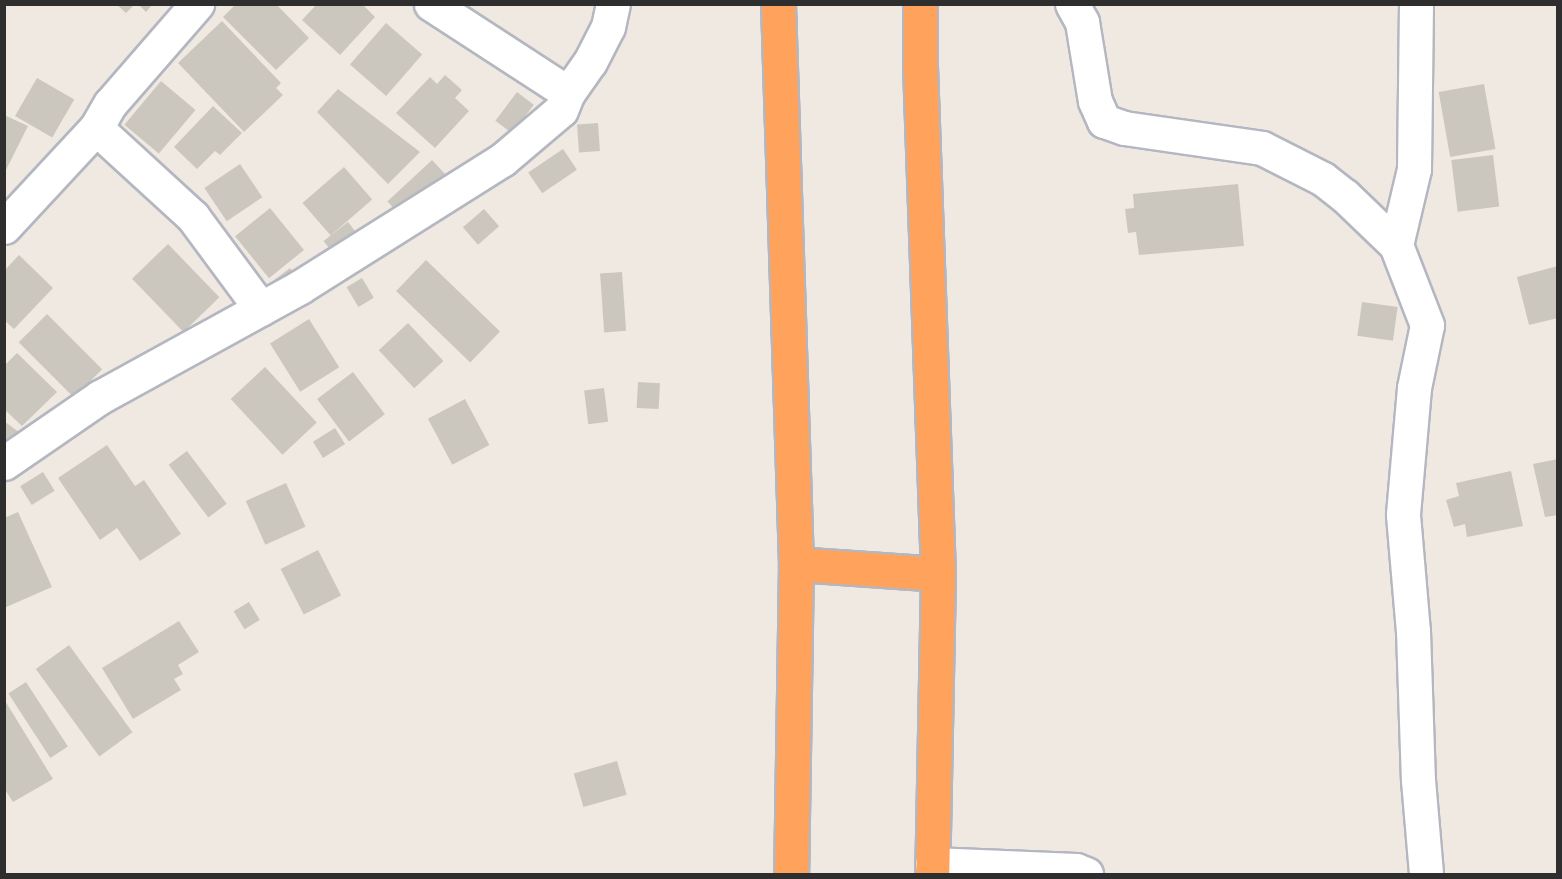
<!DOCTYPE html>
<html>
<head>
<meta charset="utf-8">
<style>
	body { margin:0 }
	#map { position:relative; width:1562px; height:879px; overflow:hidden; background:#efe9e1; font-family:Quicksand,sans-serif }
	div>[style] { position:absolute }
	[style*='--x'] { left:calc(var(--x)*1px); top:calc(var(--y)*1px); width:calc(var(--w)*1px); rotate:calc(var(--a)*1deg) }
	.building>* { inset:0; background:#cbc7bf; transform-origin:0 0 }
	.roads { filter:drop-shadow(2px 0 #b4b7c1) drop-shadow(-2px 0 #b4b7c1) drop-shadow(0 2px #b4b7c1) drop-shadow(0 -2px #b4b7c1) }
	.minor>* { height:33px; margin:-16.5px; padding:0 16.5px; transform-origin:16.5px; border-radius:16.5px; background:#fff }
	.highway>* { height:33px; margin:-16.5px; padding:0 16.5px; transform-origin:16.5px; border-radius:16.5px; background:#ffa35c }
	span { translate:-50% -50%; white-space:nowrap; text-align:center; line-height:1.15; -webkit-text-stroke:6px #fff; paint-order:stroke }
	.frame { position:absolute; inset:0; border:6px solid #2e2e2e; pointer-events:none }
</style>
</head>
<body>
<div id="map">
	<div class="building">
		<i style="clip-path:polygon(116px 4px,135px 4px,126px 13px)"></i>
		<i style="clip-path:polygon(138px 4px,153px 4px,146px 12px)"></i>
		<i style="clip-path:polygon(236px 4px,276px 4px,309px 38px,276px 70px,223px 17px)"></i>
		<i style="clip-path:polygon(317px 4px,362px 4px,375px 17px,340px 55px,302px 20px)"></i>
		<i style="clip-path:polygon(222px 21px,281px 83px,276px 88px,283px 95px,244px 132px,178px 63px)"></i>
		<i style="left:386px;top:23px;width:48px;height:55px;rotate:41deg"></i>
		<i style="clip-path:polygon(445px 75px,462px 90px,455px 98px,469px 111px,435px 148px,396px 113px,430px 77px,437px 84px)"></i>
		<i style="left:37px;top:78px;width:43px;height:44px;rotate:30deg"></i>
		<i style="left:161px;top:81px;width:45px;height:57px;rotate:40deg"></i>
		<i style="left:1484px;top:84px;width:66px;height:46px;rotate:80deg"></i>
		<i style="clip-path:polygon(338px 89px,420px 152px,388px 184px,317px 112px)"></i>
		<i style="left:517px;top:92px;width:21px;height:36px;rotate:37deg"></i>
		<i style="clip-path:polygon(213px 106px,242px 133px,220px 155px,215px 151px,197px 169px,174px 147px)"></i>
		<i style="clip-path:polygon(4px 115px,28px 126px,4px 174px)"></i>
		<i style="left:598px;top:123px;width:28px;height:21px;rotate:86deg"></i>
		<i style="left:563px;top:149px;width:25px;height:42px;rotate:56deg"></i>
		<i style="left:1493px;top:155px;width:52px;height:42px;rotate:83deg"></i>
		<i style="left:432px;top:160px;width:21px;height:61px;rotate:47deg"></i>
		<i style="left:240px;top:164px;width:40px;height:43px;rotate:56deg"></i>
		<i style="left:344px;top:167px;width:43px;height:55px;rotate:49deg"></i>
		<i style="clip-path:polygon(1238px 184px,1244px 246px,1139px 255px,1136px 232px,1128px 233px,1125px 209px,1134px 208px,1133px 194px)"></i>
		<i style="left:270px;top:208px;width:54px;height:45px;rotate:51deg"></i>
		<i style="left:484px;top:209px;width:23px;height:28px;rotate:49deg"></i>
		<i style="left:348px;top:222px;width:23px;height:31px;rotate:52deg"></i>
		<i style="left:168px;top:244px;width:74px;height:50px;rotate:46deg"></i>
		<i style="clip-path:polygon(19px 255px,53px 288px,14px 329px,4px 320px,4px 271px)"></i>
		<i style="left:426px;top:260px;width:103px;height:43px;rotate:44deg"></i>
		<i style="clip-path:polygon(1558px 266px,1558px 318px,1529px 325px,1517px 277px)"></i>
		<i style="left:290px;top:268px;width:15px;height:21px;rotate:53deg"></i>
		<i style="left:622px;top:272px;width:59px;height:22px;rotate:86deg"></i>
		<i style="left:362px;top:278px;width:23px;height:18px;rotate:59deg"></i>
		<i style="left:1362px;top:302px;width:36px;height:34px;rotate:8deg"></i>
		<i style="left:47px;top:314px;width:78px;height:40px;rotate:45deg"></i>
		<i style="left:309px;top:319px;width:57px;height:46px;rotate:58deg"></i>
		<i style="left:408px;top:323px;width:52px;height:40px;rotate:47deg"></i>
		<i style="clip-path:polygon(17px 353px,57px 392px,22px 426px,4px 409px,4px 366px)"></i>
		<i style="left:265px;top:367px;width:76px;height:47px;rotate:47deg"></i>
		<i style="left:353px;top:372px;width:53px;height:45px;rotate:53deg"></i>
		<i style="left:638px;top:382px;width:22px;height:26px;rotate:3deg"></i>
		<i style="left:604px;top:388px;width:34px;height:20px;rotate:83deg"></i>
		<i style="left:465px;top:399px;width:52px;height:42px;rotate:62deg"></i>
		<i style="clip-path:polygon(4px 421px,20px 433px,4px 452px)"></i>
		<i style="left:335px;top:428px;width:19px;height:26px;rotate:58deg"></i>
		<i style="clip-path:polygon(107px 445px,135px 486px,144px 480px,181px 534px,140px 561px,117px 528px,100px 540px,58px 478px)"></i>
		<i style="left:187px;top:451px;width:66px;height:23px;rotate:53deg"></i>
		<i style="clip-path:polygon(1558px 459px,1558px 515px,1545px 517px,1533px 464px)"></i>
		<i style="clip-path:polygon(1511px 471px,1523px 526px,1467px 537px,1465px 524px,1454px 527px,1446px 500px,1459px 496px,1456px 483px)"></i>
		<i style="left:43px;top:472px;width:22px;height:27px;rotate:58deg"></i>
		<i style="left:286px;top:483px;width:48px;height:44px;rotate:66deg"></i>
		<i style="clip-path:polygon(18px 512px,52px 587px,4px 608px,4px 518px)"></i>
		<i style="left:318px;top:550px;width:51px;height:42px;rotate:63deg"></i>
		<i style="left:249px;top:602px;width:21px;height:18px;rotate:59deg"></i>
		<i style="clip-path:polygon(179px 621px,199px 652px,178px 665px,183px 674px,174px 679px,181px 690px,133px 719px,102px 668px)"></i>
		<i style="left:69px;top:645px;width:108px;height:41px;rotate:54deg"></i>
		<i style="left:26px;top:682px;width:77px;height:21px;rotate:57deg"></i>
		<i style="clip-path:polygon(4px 699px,53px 779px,13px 802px,4px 788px)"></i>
		<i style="left:617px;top:761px;width:35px;height:45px;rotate:74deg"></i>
	</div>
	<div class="roads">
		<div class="minor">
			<i style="--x:431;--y:4;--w:163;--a:33"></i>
			<i style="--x:1072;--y:4;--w:21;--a:61"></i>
			<i style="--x:1082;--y:22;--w:80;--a:80.7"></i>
			<i style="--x:1095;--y:101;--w:22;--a:66"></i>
			<i style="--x:1104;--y:121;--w:21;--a:19"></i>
			<i style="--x:1124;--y:128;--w:139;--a:8.2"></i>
			<i style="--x:1262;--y:148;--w:68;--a:26.9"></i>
			<i style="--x:1323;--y:179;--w:28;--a:38"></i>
			<i style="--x:1345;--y:196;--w:71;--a:43.9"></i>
			<i style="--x:1416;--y:4;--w:165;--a:90.7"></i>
			<i style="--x:1414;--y:169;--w:78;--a:103.3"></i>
			<i style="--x:1396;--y:245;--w:86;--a:68.8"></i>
			<i style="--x:1427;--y:325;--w:64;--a:101.7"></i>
			<i style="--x:1414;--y:388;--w:127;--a:95"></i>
			<i style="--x:1403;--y:515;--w:116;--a:85.1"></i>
			<i style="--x:1413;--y:631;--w:149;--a:88.1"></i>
			<i style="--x:1418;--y:780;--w:94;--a:85.1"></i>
			<i style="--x:96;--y:128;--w:132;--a:42.5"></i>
			<i style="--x:193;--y:217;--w:114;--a:53.5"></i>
			<i style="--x:4;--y:227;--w:135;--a:-47.1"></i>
			<i style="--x:96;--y:128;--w:28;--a:-60"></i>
			<i style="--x:110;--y:104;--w:133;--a:-49"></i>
			<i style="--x:4;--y:463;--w:116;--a:-34.5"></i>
			<i style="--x:100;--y:397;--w:228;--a:-28.8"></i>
			<i style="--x:300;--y:287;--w:239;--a:-32.2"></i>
			<i style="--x:502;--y:160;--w:77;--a:-40.3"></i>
			<i style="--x:561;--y:110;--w:18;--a:-68"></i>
			<i style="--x:568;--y:93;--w:38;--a:-55"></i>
			<i style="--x:590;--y:62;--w:39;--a:-63"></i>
			<i style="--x:608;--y:27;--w:24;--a:-78"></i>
			<i style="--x:932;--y:864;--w:144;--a:2.4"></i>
			<i style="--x:1076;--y:870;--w:11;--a:22"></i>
		</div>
		<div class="highway">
			<i style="--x:778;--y:4;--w:560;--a:88.16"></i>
			<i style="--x:796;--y:564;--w:310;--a:90.9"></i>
			<i style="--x:920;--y:4;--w:62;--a:90"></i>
			<i style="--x:920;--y:66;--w:508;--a:87.97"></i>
			<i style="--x:938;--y:574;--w:300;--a:91.1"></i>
			<i style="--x:796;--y:564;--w:142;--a:4"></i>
		</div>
	</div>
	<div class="frame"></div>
</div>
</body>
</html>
